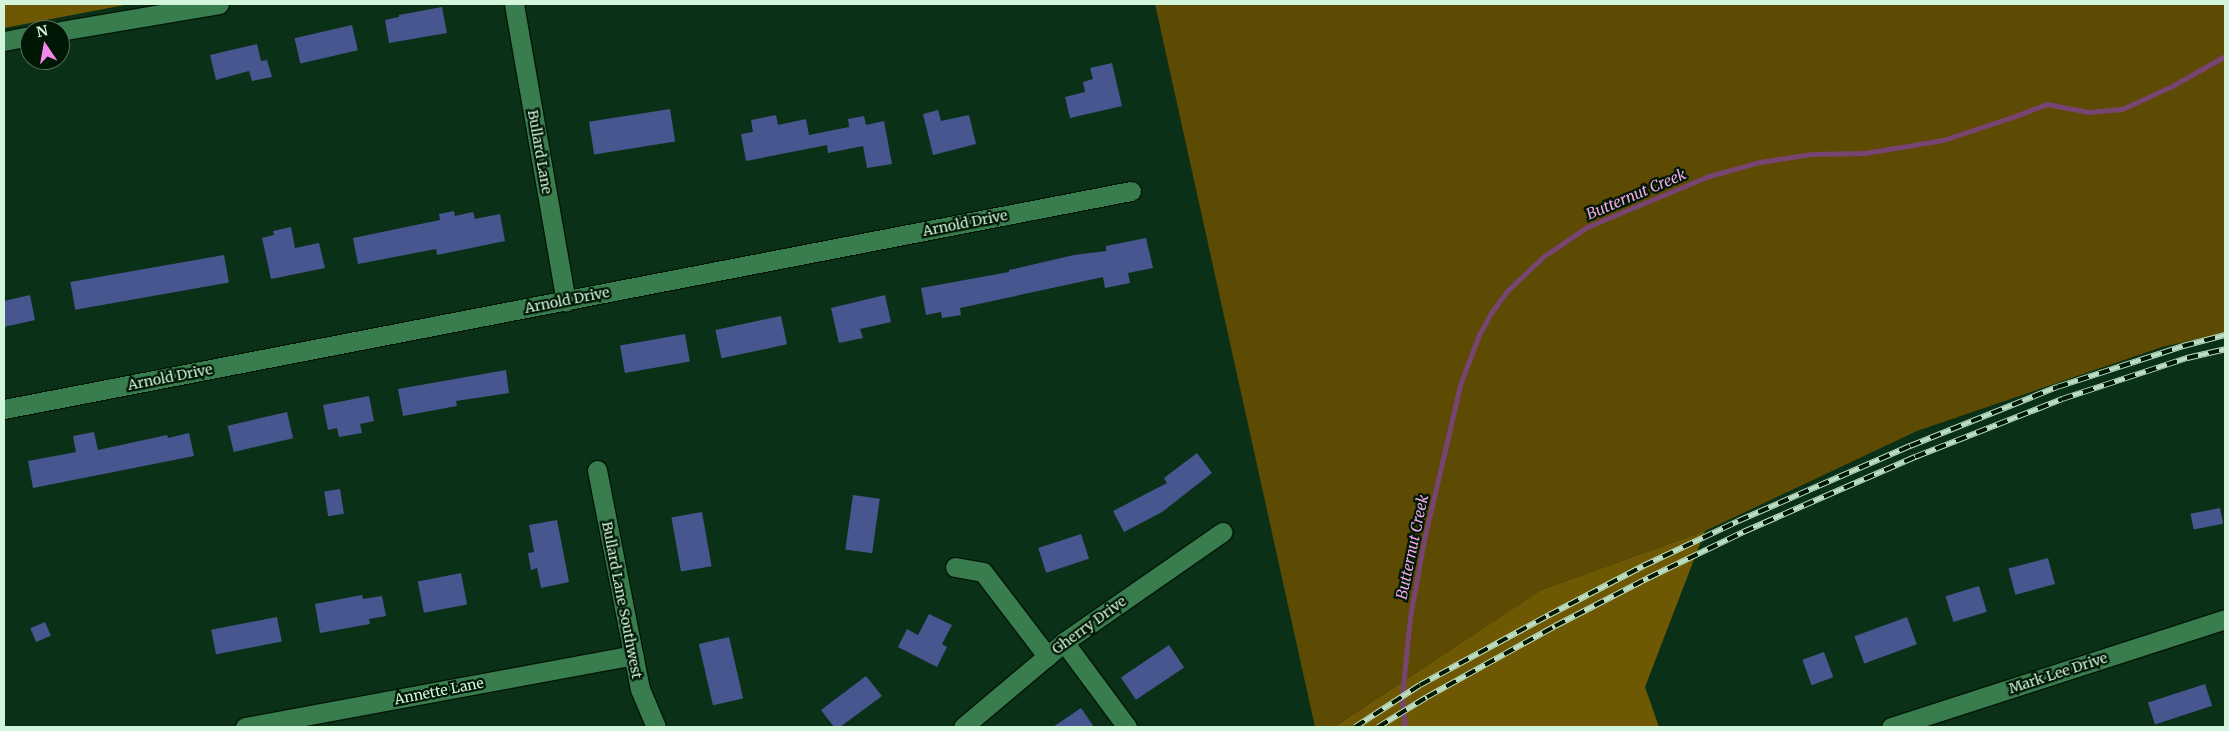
<!DOCTYPE html>
<html>
<head>
<meta charset="utf-8">
<style>
	body { margin:0 }
	#map { position:relative; width:2229px; height:731px; overflow:hidden; background:#0b3018; font-family:Merriweather,serif }
	div>[style] { position:absolute }
	[style*='--x'] { left:calc(var(--x)*1px); top:calc(var(--y)*1px); width:calc(var(--w)*1px); rotate:calc(var(--a)*1deg) }
	.green>* { inset:0; background:#5d4a03 }
	.forest>* { inset:0; background:#6e5803 }
	.stream>* { height:5px; margin:-2.5px; padding:0 2.5px; transform-origin:2.5px; border-radius:2.5px; background:#784572 }
	.building>* { inset:0; background:#47568f; transform-origin:0 0 }
	.roads { filter:drop-shadow(1px 0 #021607) drop-shadow(-1px 0 #021607) drop-shadow(0 1px #021607) drop-shadow(0 -1px #021607) }
	.minor>* { height:19px; margin:-9.5px; padding:0 9.5px; transform-origin:9.5px; border-radius:9.5px; background:#397d4e }
	.rail>* { height:5.5px; margin-top:-2.75px; transform-origin:0; background:repeating-linear-gradient(90deg,#001705 0 11px,#bbdec3 0 22px); box-sizing:border-box; border-block:1px solid #bbdec3 }
	span { translate:-50% -50%; white-space:nowrap; text-align:center; line-height:1.15; -webkit-text-stroke:4.5px #001705; paint-order:stroke }
	.street-label { font-size:14px; color:#d3f6da }
	.water-label { font-size:15px; color:#f5a7eb; font-style:italic }
	.frame { position:absolute; inset:0; border:5px solid #d3f6da; pointer-events:none }
	.north { position:absolute; left:20px; top:20px; width:50px; height:50px; box-sizing:border-box; background:#001705; border:1px solid #54705a; border-radius:50%; rotate:348deg; font-size:14px; font-weight:700; line-height:20px; text-align:center; color:#d3f6da }
	.north::after { content:''; display:block; margin:auto; width:18px; height:22px; background:#f788eb; clip-path:polygon(50% 0,100% 100%,50% 72%,0 100%) }
</style>
</head>
<body>
<div id="map">
	<div class="green">
		<i style="clip-path:polygon(1155px 4px,2225px 4px,2225px 333px,2162px 347px,1917px 431px,1705px 531px,1541px 590px,1334px 727px,1315px 727px)"></i>
	</div>
	<div class="forest">
		<i style="clip-path:polygon(4px 4px,130px 4px,4px 28px)"></i>
		<i style="clip-path:polygon(1705px 531px,1645px 687px,1659px 727px,1334px 727px,1541px 590px)"></i>
	</div>
	<div class="stream">
		<i style="--x:1405;--y:727;--w:31;--a:-96"></i>
		<i style="--x:1402;--y:696;--w:79;--a:-84.2"></i>
		<i style="--x:1410;--y:617;--w:78;--a:-79.7"></i>
		<i style="--x:1424;--y:540;--w:159;--a:-76.9"></i>
		<i style="--x:1460;--y:385;--w:51;--a:-69.4"></i>
		<i style="--x:1478;--y:337;--w:27;--a:-62"></i>
		<i style="--x:1491;--y:313;--w:26;--a:-54"></i>
		<i style="--x:1506;--y:292;--w:52;--a:-43.5"></i>
		<i style="--x:1544;--y:256;--w:52;--a:-34"></i>
		<i style="--x:1587;--y:227;--w:132;--a:-22.7"></i>
		<i style="--x:1709;--y:176;--w:53;--a:-15.4"></i>
		<i style="--x:1760;--y:162;--w:52;--a:-8.9"></i>
		<i style="--x:1811;--y:154;--w:54;--a:-1.1"></i>
		<i style="--x:1865;--y:153;--w:79;--a:-9.5"></i>
		<i style="--x:1943;--y:140;--w:79;--a:-18.4"></i>
		<i style="--x:2018;--y:115;--w:31;--a:-21"></i>
		<i style="--x:2047;--y:104;--w:42;--a:11"></i>
		<i style="--x:2088;--y:112;--w:34;--a:-5"></i>
		<i style="--x:2122;--y:109;--w:55;--a:-24.7"></i>
		<i style="--x:2172;--y:86;--w:61;--a:-29.5"></i>
	</div>
	<div class="building">
		<i style="clip-path:polygon(442px 7px,447px 33px,389px 43px,385px 20px,399px 17px,399px 15px)"></i>
		<i style="left:352px;top:25px;width:26px;height:59px;rotate:77deg"></i>
		<i style="clip-path:polygon(257px 44px,261px 61px,267px 60px,272px 77px,252px 81px,249px 71px,216px 80px,210px 55px)"></i>
		<i style="clip-path:polygon(1112px 63px,1122px 106px,1070px 118px,1065px 97px,1085px 92px,1083px 82px,1093px 79px,1090px 68px)"></i>
		<i style="left:670px;top:109px;width:33px;height:82px;rotate:81deg"></i>
		<i style="clip-path:polygon(938px 110px,941px 121px,969px 115px,976px 144px,933px 155px,923px 114px)"></i>
		<i style="clip-path:polygon(776px 115px,778px 125px,806px 119px,809px 135px,849px 127px,848px 119px,864px 116px,866px 125px,884px 121px,892px 164px,867px 168px,863px 146px,828px 153px,827px 145px,746px 161px,741px 134px,753px 132px,751px 120px)"></i>
		<i style="clip-path:polygon(454px 211px,455px 216px,473px 212px,475px 219px,500px 214px,505px 241px,437px 255px,436px 249px,358px 264px,353px 238px,440px 220px,439px 214px)"></i>
		<i style="clip-path:polygon(291px 227px,295px 248px,319px 243px,325px 268px,271px 279px,262px 238px,274px 235px,273px 231px)"></i>
		<i style="clip-path:polygon(1146px 238px,1153px 268px,1128px 273px,1130px 283px,1105px 288px,1103px 277px,960px 308px,961px 315px,942px 318px,941px 312px,926px 315px,921px 288px,1009px 272px,1009px 270px,1074px 255px,1106px 251px,1106px 246px)"></i>
		<i style="left:224px;top:255px;width:28px;height:156px;rotate:80deg"></i>
		<i style="clip-path:polygon(30px 295px,35px 320px,4px 327px,4px 301px)"></i>
		<i style="clip-path:polygon(885px 295px,891px 322px,860px 329px,863px 338px,839px 343px,831px 308px)"></i>
		<i style="left:781px;top:316px;width:29px;height:67px;rotate:78deg"></i>
		<i style="left:685px;top:334px;width:28px;height:66px;rotate:80deg"></i>
		<i style="clip-path:polygon(506px 370px,509px 393px,456px 401px,457px 406px,403px 416px,398px 389px)"></i>
		<i style="clip-path:polygon(369px 396px,374px 421px,360px 424px,362px 433px,339px 437px,337px 428px,328px 430px,323px 405px)"></i>
		<i style="left:287px;top:412px;width:27px;height:61px;rotate:77deg"></i>
		<i style="clip-path:polygon(94px 432px,98px 450px,167px 435px,168px 438px,189px 433px,194px 456px,33px 488px,28px 461px,76px 452px,73px 436px)"></i>
		<i style="clip-path:polygon(1197px 453px,1212px 473px,1162px 512px,1124px 532px,1113px 511px,1167px 483px,1164px 478px)"></i>
		<i style="left:340px;top:489px;width:25px;height:16px;rotate:81deg"></i>
		<i style="left:853px;top:495px;width:27px;height:55px;rotate:8deg"></i>
		<i style="left:2220px;top:508px;width:16px;height:30px;rotate:79deg"></i>
		<i style="left:702px;top:512px;width:55px;height:31px;rotate:80deg"></i>
		<i style="clip-path:polygon(557px 520px,569px 582px,541px 588px,537px 568px,531px 570px,528px 553px,534px 552px,529px 525px)"></i>
		<i style="left:1081px;top:534px;width:26px;height:45px;rotate:72deg"></i>
		<i style="left:2048px;top:558px;width:27px;height:41px;rotate:75deg"></i>
		<i style="left:461px;top:573px;width:32px;height:44px;rotate:79deg"></i>
		<i style="left:1979px;top:586px;width:27px;height:35px;rotate:73deg"></i>
		<i style="clip-path:polygon(362px 595px,363px 599px,382px 596px,386px 616px,369px 619px,370px 624px,320px 633px,315px 604px)"></i>
		<i style="clip-path:polygon(929px 614px,952px 625px,942px 644px,947px 647px,937px 667px,898px 647px,907px 629px,918px 635px)"></i>
		<i style="left:277px;top:617px;width:25px;height:67px;rotate:79deg"></i>
		<i style="left:1907px;top:617px;width:29px;height:56px;rotate:70deg"></i>
		<i style="left:45px;top:622px;width:15px;height:16px;rotate:67deg"></i>
		<i style="left:729px;top:637px;width:63px;height:31px;rotate:77deg"></i>
		<i style="left:1169px;top:645px;width:27px;height:58px;rotate:56deg"></i>
		<i style="left:1824px;top:652px;width:27px;height:23px;rotate:70deg"></i>
		<i style="clip-path:polygon(866px 676px,882px 696px,840px 727px,834px 727px,821px 710px)"></i>
		<i style="left:2205px;top:684px;width:23px;height:60px;rotate:72deg"></i>
		<i style="clip-path:polygon(1081px 708px,1094px 727px,1053px 727px)"></i>
	</div>
	<div class="roads">
		<div class="minor">
			<i style="--x:514;--y:4;--w:302;--a:80.1"></i>
			<i style="--x:60;--y:31;--w:161;--a:-9.6"></i>
			<i style="--x:4;--y:41;--w:26;--a:-11"></i>
			<i style="--x:4;--y:409;--w:1148;--a:-10.95"></i>
			<i style="--x:597;--y:470;--w:223;--a:78.9"></i>
			<i style="--x:640;--y:689;--w:41;--a:67.2"></i>
			<i style="--x:955;--y:567;--w:28;--a:10"></i>
			<i style="--x:983;--y:572;--w:106;--a:52.7"></i>
			<i style="--x:1064;--y:642;--w:106;--a:53.5"></i>
			<i style="--x:245;--y:727;--w:395;--a:-10.5"></i>
			<i style="--x:963;--y:727;--w:132;--a:-40.1"></i>
			<i style="--x:1064;--y:642;--w:193;--a:-34.8"></i>
			<i style="--x:1891;--y:727;--w:351;--a:-17.9"></i>
		</div>
	</div>
	<div class="rail">
		<i style="--x:1355;--y:727;--w:77;--a:-32.9"></i>
		<i style="--x:1420;--y:685;--w:147;--a:-28.5"></i>
		<i style="--x:1549;--y:615;--w:106;--a:-27.5"></i>
		<i style="--x:1643;--y:566;--w:105;--a:-25.3"></i>
		<i style="--x:1738;--y:521;--w:188;--a:-23.6"></i>
		<i style="--x:1910;--y:446;--w:158;--a:-21.9"></i>
		<i style="--x:2057;--y:387;--w:133;--a:-18"></i>
		<i style="--x:2183;--y:346;--w:43;--a:-14.7"></i>
		<i style="--x:1378;--y:727;--w:57;--a:-31.5"></i>
		<i style="--x:1427;--y:697;--w:146;--a:-29"></i>
		<i style="--x:1555;--y:626;--w:105;--a:-27.3"></i>
		<i style="--x:1648;--y:578;--w:106;--a:-25.8"></i>
		<i style="--x:1743;--y:532;--w:188;--a:-23.6"></i>
		<i style="--x:1915;--y:457;--w:158;--a:-21.5"></i>
		<i style="--x:2062;--y:399;--w:132;--a:-18.2"></i>
		<i style="--x:2187;--y:358;--w:39;--a:-13"></i>
	</div>
	<div class="street-label">
		<span style="left:540px;top:152px;rotate:80deg">Bullard Lane</span>
		<span style="left:965px;top:223px;rotate:-11deg">Arnold Drive</span>
		<span style="left:567px;top:300px;rotate:-11deg">Arnold Drive</span>
		<span style="left:170px;top:377px;rotate:-11deg">Arnold Drive</span>
		<span style="left:622px;top:600px;rotate:79deg">Bullard Lane Southwest</span>
		<span style="left:1089px;top:625px;rotate:-36deg">Gherry Drive</span>
		<span style="left:2058px;top:673px;rotate:-18deg">Mark Lee Drive</span>
		<span style="left:439px;top:691px;rotate:-11deg">Annette Lane</span>
	</div>
	<div class="water-label">
		<span style="left:1636px;top:194px;rotate:-23deg">Butternut Creek</span>
		<span style="left:1412px;top:547px;rotate:-78deg">Butternut Creek</span>
	</div>
	<div class="frame"></div>
	<div class="north">N</div>
</div>
</body>
</html>
